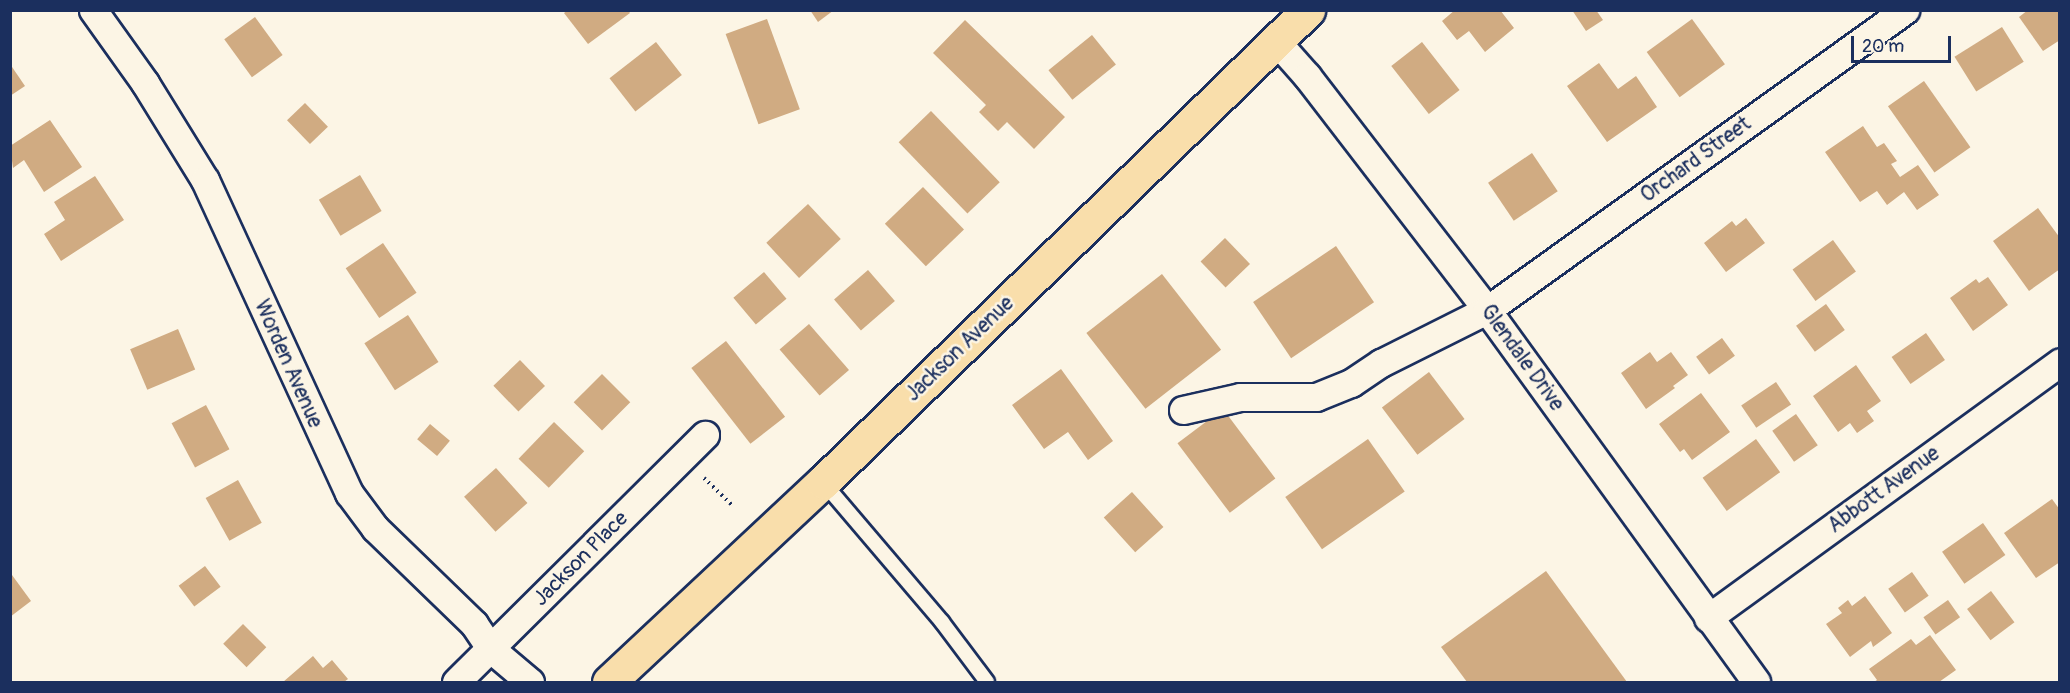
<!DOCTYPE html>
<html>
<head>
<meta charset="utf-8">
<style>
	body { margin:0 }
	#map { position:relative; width:2070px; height:693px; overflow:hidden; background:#fcf5e5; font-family:Pangolin,sans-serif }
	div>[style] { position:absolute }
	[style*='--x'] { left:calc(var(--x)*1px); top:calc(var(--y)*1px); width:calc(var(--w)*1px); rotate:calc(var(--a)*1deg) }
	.building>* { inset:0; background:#d0ab82; transform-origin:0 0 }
	.path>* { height:4px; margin-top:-2px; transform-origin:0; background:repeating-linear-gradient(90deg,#1b2f5e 0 1.5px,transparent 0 6px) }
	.roads { filter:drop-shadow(2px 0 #1b2f5e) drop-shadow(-2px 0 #1b2f5e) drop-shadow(0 2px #1b2f5e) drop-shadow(0 -2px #1b2f5e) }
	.lane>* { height:14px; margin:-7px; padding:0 7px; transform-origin:7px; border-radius:7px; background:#fcf5e5 }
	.street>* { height:27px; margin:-13.5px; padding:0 13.5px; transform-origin:13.5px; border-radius:13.5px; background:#fcf5e5 }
	.primary>* { height:33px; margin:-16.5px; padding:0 16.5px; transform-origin:16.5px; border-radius:16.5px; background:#f9deab }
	span { translate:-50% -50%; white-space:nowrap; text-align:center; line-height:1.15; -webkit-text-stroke:5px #fcf5e5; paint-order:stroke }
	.street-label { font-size:21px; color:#1b2f5e }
	.frame { position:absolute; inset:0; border:12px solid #1b2f5e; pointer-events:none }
	.scale { position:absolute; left:1851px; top:36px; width:100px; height:27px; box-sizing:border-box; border:3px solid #1b2f5e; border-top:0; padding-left:8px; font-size:18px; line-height:21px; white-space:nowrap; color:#1b2f5e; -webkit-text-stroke:4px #fcf5e5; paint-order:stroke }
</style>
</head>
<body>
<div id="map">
	<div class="building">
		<i style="clip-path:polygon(568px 10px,628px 10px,630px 13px,588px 44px,564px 13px)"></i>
		<i style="clip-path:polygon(810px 10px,834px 10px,818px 22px)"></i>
		<i style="clip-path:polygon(1455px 10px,1500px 10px,1514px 28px,1485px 52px,1469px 31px,1457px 40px,1442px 21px)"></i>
		<i style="clip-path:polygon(1572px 10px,1596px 10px,1603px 20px,1586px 31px)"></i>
		<i style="clip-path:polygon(2028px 10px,2060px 10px,2060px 40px,2043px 51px,2019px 17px)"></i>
		<i style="left:255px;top:17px;width:47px;height:38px;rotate:54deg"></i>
		<i style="left:767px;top:19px;width:96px;height:44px;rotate:70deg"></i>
		<i style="left:1692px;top:19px;width:56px;height:56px;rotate:54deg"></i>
		<i style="clip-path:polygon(965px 20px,1065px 117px,1034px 149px,1007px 122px,998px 131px,979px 112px,986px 105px,933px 53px)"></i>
		<i style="left:2002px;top:27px;width:41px;height:56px;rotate:58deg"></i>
		<i style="left:1092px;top:35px;width:38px;height:56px;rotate:51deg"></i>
		<i style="left:656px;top:42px;width:42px;height:59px;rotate:52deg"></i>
		<i style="left:1422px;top:42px;width:61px;height:39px;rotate:52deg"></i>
		<i style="clip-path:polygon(1599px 63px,1618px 89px,1636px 76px,1657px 107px,1607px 142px,1567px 86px)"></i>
		<i style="clip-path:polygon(10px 64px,25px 86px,10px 96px)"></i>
		<i style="left:1924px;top:81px;width:81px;height:44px;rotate:55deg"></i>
		<i style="left:305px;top:103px;width:33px;height:25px;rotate:46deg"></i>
		<i style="left:931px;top:111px;width:99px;height:45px;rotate:46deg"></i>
		<i style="clip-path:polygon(50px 120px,82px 167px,44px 192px,24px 160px,13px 168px,10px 146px)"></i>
		<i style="clip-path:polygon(1863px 126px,1877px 147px,1884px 143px,1897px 161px,1891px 164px,1900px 177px,1918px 165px,1939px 195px,1917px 210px,1904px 192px,1887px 205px,1877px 191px,1860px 202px,1825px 152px)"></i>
		<i style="left:1532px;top:153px;width:46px;height:53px;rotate:56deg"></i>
		<i style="left:360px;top:175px;width:42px;height:48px;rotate:59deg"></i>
		<i style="clip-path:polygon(95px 176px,124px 220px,61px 261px,44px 234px,65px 220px,54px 202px)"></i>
		<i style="left:923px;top:187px;width:59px;height:53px;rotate:46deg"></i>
		<i style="left:808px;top:204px;width:48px;height:57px;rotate:47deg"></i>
		<i style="clip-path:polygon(2038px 208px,2060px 238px,2060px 269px,2029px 291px,1993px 241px)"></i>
		<i style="clip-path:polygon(1746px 218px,1765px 243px,1726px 272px,1704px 243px,1732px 221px,1736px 226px)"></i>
		<i style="left:1225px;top:238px;width:36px;height:34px;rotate:46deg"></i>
		<i style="left:1833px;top:240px;width:39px;height:50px;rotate:54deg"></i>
		<i style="left:383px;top:243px;width:60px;height:45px;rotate:56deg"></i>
		<i style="left:1336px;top:246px;width:68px;height:100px;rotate:56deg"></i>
		<i style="left:868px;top:270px;width:41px;height:45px;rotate:49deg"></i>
		<i style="left:764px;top:272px;width:35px;height:40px;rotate:50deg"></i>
		<i style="left:1162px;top:274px;width:96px;height:96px;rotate:52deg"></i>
		<i style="clip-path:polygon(1988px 277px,2008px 305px,1973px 331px,1950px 298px,1976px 279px,1979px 283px)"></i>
		<i style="left:1826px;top:304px;width:32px;height:37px;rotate:54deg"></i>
		<i style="left:408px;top:315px;width:56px;height:52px;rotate:57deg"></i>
		<i style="left:809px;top:324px;width:61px;height:39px;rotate:49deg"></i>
		<i style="left:178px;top:329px;width:44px;height:52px;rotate:67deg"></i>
		<i style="left:1926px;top:333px;width:33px;height:42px;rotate:55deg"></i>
		<i style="left:1722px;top:338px;width:22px;height:32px;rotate:54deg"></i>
		<i style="left:726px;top:341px;width:96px;height:44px;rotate:52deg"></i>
		<i style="clip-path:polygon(1650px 352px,1657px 362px,1671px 352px,1688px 375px,1673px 386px,1675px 388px,1646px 409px,1621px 373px)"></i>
		<i style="left:520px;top:360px;width:36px;height:37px;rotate:46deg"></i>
		<i style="clip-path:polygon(1856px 365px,1881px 401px,1867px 411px,1874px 421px,1857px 433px,1850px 423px,1838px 432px,1813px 396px)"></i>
		<i style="clip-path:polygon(1061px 369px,1113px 441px,1088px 460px,1068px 432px,1044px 449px,1012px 405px)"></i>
		<i style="left:1429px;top:372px;width:59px;height:59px;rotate:53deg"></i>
		<i style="left:602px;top:374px;width:40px;height:40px;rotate:45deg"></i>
		<i style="left:1776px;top:382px;width:27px;height:42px;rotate:56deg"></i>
		<i style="clip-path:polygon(1701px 393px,1730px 432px,1692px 460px,1684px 449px,1680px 452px,1659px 424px)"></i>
		<i style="left:206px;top:405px;width:50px;height:39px;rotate:62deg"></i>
		<i style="left:1223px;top:409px;width:87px;height:57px;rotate:53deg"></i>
		<i style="left:1796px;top:414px;width:38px;height:29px;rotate:55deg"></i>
		<i style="left:554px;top:422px;width:42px;height:51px;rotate:44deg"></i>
		<i style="left:430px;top:424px;width:26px;height:20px;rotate:40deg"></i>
		<i style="left:1368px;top:439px;width:64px;height:101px;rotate:55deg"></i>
		<i style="left:1756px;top:439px;width:41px;height:66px;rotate:54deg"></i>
		<i style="left:496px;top:468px;width:47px;height:43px;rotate:48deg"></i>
		<i style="left:238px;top:480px;width:49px;height:37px;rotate:61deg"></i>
		<i style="left:1132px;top:492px;width:47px;height:38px;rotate:48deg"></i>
		<i style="clip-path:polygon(2052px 499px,2060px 510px,2060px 562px,2036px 578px,2004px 533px)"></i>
		<i style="left:1983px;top:523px;width:39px;height:50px;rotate:55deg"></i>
		<i style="left:205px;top:566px;width:26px;height:33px;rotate:53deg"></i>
		<i style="clip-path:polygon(1546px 571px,1627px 682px,1467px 682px,1441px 647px)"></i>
		<i style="left:1912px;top:572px;width:29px;height:29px;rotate:55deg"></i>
		<i style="clip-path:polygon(12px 575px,31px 601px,10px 617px,10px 576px)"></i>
		<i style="left:1991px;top:591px;width:39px;height:30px;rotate:53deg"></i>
		<i style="clip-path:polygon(1865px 596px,1892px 633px,1873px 647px,1871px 641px,1850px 657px,1826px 624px,1842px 613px,1838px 608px,1848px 600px,1852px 606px)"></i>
		<i style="left:1948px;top:600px;width:21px;height:30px;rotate:55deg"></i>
		<i style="left:243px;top:624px;width:33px;height:28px;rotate:45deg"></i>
		<i style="clip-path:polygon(1930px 635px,1956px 670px,1939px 682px,1874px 682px,1877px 680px,1869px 669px,1911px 639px,1916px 645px)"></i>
		<i style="clip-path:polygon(313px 656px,323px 668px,332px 660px,348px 679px,344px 682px,283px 682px)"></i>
	</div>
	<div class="path">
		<i style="--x:704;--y:478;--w:39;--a:44"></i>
	</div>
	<div class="roads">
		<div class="lane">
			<i style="--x:823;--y:482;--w:184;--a:49.6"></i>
			<i style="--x:942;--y:622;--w:75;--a:53.1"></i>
		</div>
		<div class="street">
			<i style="--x:93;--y:10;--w:90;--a:54.5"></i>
			<i style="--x:145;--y:83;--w:114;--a:58.3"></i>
			<i style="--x:205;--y:180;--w:345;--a:65.3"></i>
			<i style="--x:349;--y:493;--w:44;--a:53.4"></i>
			<i style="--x:375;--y:528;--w:138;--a:44.1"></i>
			<i style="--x:474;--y:624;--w:30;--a:56"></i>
			<i style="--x:491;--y:649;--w:51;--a:40.2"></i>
			<i style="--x:1276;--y:41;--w:47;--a:48.5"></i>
			<i style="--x:1307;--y:76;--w:295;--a:52.4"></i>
			<i style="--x:1487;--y:310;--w:459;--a:54.1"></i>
			<i style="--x:1183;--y:410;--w:58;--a:-12.8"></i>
			<i style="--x:1240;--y:397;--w:76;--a:0"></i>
			<i style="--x:1316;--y:397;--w:38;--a:-22"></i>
			<i style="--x:1351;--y:383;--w:36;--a:-34"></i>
			<i style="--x:1381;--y:363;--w:119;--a:-26.6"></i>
			<i style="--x:1487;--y:310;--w:515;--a:-35.67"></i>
			<i style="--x:1708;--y:618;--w:435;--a:-36"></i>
			<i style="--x:456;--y:682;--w:351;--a:-44.8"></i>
		</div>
		<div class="primary">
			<i style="--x:609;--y:682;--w:293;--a:-43.1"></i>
			<i style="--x:823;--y:482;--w:677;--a:-44.22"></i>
		</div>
	</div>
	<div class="street-label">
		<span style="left:1696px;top:160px;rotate:-36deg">Orchard Street</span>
		<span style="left:960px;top:349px;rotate:-44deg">Jackson Avenue</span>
		<span style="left:1522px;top:358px;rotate:54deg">Glendale Drive</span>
		<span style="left:288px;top:364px;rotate:66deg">Worden Avenue</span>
		<span style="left:1884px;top:490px;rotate:-36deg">Abbott Avenue</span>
		<span style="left:581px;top:559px;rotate:-45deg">Jackson Place</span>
	</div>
	<div class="frame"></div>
	<div class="scale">20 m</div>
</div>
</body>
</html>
